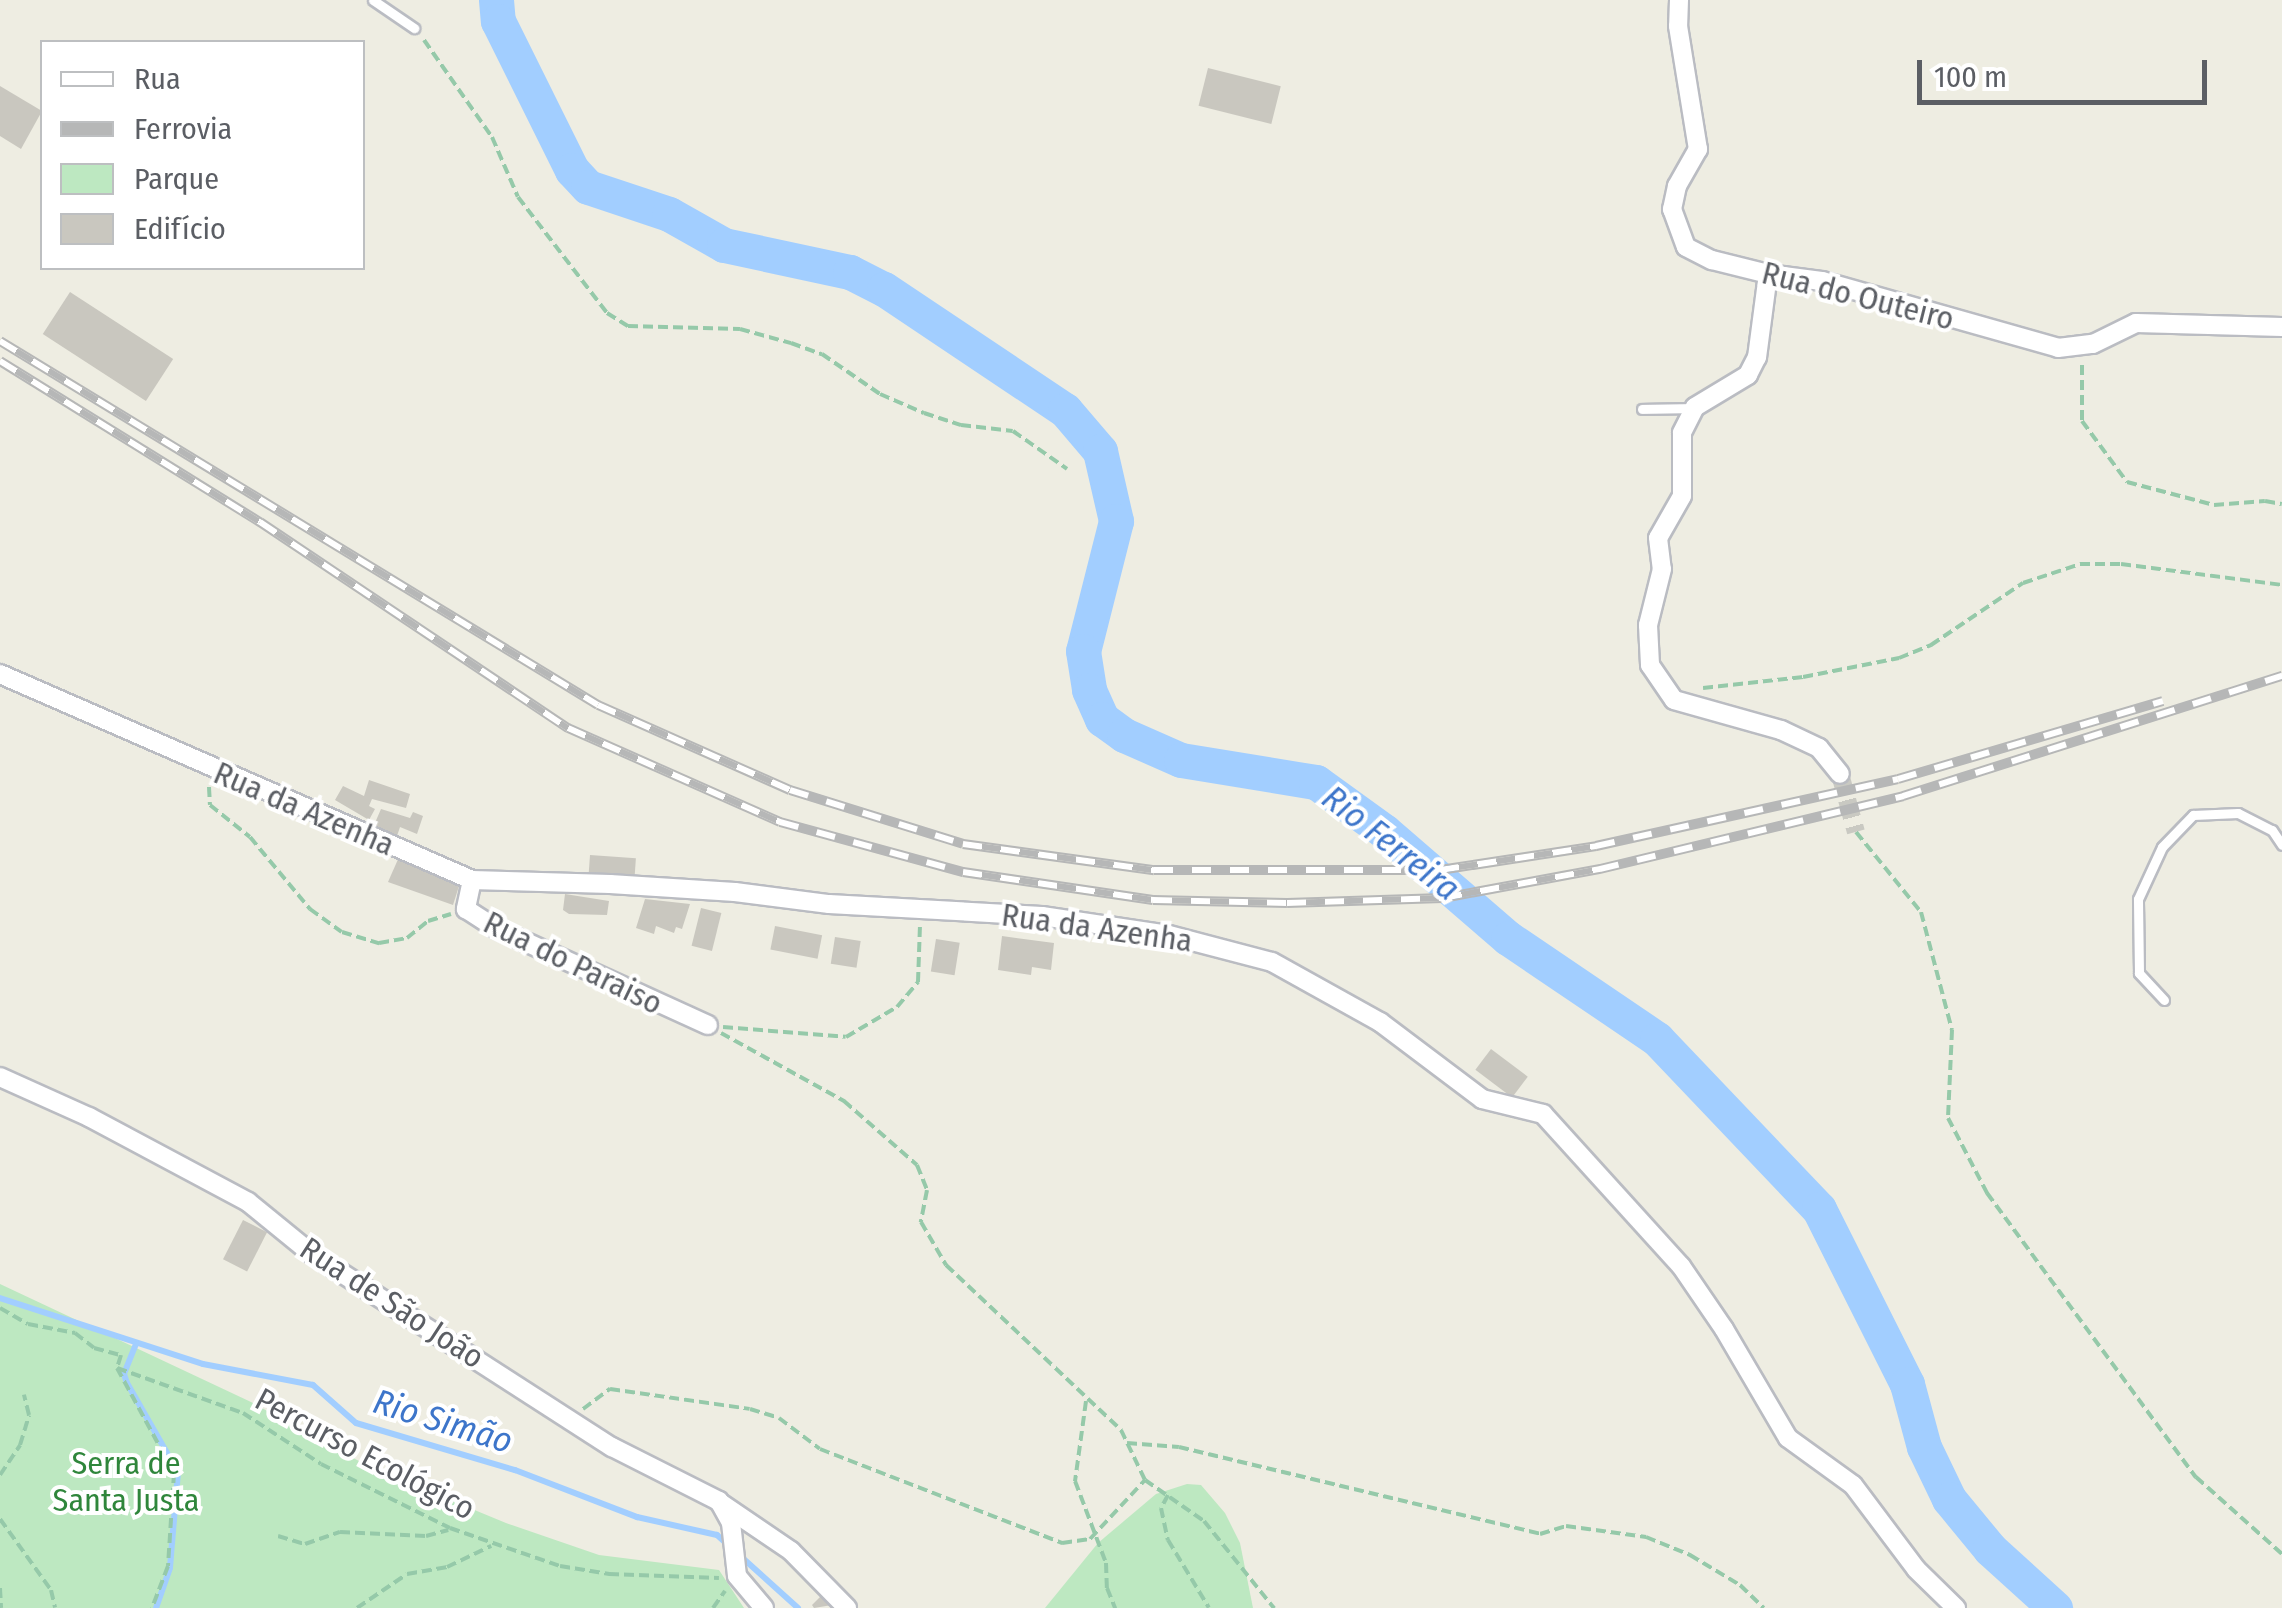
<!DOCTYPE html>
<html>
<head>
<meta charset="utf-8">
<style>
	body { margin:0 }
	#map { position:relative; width:2282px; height:1608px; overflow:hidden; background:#eeede2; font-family:"Fira Sans Condensed",sans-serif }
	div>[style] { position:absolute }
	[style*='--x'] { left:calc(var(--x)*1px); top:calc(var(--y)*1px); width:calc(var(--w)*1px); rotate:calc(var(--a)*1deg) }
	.green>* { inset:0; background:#bde8c1 }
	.stream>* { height:6px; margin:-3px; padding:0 3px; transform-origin:3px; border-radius:3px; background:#a2ceff }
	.river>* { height:35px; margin:-17.5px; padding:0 17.5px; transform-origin:17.5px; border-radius:17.5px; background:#a2ceff }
	.building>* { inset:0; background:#c9c7bf; transform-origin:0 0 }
	.minor-tunnel>* { height:18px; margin-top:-9px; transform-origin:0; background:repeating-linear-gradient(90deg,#c9c9c2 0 18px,transparent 0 27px) }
	.path>* { height:4px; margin-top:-2px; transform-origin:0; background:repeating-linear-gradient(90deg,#95c9a9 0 10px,transparent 0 15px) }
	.roads { filter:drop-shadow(2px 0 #babcc2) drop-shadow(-2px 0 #babcc2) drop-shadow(0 2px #babcc2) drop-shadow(0 -2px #babcc2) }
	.service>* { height:9px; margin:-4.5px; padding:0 4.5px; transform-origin:4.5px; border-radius:4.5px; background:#fff }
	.minor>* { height:18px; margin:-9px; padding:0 9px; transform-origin:9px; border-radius:9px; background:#fff }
	.rail>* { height:10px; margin-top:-5px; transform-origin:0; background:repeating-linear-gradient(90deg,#fff 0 19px,#b6b7b7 0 38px); box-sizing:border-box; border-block:2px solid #b6b7b7 }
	span { translate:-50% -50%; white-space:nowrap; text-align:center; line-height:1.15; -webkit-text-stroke:8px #fff; paint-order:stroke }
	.street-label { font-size:32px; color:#5b5e64 }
	.park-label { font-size:32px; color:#2f863b }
	.water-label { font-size:35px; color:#3d75ca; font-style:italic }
	.legend { position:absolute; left:40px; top:40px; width:325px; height:230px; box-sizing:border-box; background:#fff; border:2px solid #bdbfc1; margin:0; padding:12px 18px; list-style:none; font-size:30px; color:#5b5e64 }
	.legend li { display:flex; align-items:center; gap:20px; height:50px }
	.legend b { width:50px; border:2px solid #bdbfc1 }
	.scale { position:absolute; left:1917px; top:60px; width:290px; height:45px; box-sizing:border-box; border:5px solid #5b5e64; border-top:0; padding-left:12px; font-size:30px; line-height:35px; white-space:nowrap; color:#5b5e64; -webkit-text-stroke:8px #fff; paint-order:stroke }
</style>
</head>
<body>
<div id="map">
	<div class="green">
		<i style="clip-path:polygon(0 1284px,251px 1402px,368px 1466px,506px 1523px,599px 1555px,719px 1570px,744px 1608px,0 1608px)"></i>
		<i style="clip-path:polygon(1187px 1484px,1201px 1485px,1225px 1513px,1240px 1543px,1253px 1608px,1045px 1608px,1098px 1543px,1156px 1494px)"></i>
	</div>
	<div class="stream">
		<i style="--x:0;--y:1298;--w:213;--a:18"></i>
		<i style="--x:203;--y:1364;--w:112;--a:10.8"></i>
		<i style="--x:313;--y:1385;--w:57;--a:41.5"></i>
		<i style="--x:356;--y:1423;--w:166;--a:16.5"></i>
		<i style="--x:515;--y:1470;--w:131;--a:21.1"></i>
		<i style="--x:637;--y:1517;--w:82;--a:12.7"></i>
		<i style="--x:717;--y:1535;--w:109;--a:42"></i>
		<i style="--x:136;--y:1344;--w:32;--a:112"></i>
		<i style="--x:124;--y:1374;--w:9;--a:72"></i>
		<i style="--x:127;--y:1383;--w:103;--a:60.2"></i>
		<i style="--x:178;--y:1472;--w:96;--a:94.8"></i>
		<i style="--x:170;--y:1568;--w:42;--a:109.3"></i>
	</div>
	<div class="river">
		<i style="--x:496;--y:0;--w:21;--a:85"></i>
		<i style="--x:498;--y:21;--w:166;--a:63.6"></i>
		<i style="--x:572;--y:170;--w:23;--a:47"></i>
		<i style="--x:588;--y:187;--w:85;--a:18.4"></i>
		<i style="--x:669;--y:214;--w:63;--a:29.4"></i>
		<i style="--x:724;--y:245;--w:129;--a:12.1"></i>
		<i style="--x:850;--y:272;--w:38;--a:27"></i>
		<i style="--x:884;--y:289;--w:218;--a:33.8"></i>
		<i style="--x:1065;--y:410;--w:54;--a:49.5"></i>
		<i style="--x:1100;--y:451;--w:72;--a:77.1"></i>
		<i style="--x:1116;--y:521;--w:134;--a:104.2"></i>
		<i style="--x:1083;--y:651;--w:39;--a:81"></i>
		<i style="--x:1089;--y:690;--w:32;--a:66"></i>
		<i style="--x:1102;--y:719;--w:27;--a:36"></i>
		<i style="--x:1124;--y:735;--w:62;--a:23.7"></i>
		<i style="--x:1181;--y:760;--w:137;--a:9.3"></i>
		<i style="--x:1316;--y:782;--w:84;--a:35.8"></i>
		<i style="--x:1384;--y:831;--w:164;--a:40.8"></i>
		<i style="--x:1508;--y:938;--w:180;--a:34.1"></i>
		<i style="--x:1657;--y:1039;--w:235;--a:46.4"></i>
		<i style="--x:1819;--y:1209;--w:196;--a:63.3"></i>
		<i style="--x:1907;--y:1384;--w:65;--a:74.9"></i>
		<i style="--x:1924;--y:1447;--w:58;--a:64.3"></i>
		<i style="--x:1949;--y:1499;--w:65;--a:50.6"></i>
		<i style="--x:1990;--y:1549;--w:88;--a:42.2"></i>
	</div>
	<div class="building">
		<i style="left:1208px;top:68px;width:75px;height:39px;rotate:14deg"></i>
		<i style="clip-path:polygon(0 86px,42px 111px,21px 149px,0 136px)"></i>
		<i style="left:70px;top:292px;width:123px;height:50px;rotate:33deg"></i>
		<i style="clip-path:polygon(369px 780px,410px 794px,406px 808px,372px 799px,369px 806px,375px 809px,369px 820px,335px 800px,343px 786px,364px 796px)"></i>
		<i style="clip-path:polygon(381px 809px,410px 818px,413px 812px,423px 816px,417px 834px,400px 827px,395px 842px,371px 832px)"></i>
		<i style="left:590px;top:855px;width:46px;height:23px;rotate:4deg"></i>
		<i style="clip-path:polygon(399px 857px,460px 883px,453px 905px,388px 882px)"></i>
		<i style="clip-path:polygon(565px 894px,609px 901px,607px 915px,569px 914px,563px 910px)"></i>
		<i style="clip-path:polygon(645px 899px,690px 904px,682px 929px,676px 927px,674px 933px,656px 926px,654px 934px,636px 928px)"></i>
		<i style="left:701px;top:908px;width:21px;height:39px;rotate:14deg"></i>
		<i style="left:775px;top:926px;width:48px;height:24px;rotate:11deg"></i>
		<i style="clip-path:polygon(1002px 936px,1054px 943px,1051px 970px,1032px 967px,1031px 975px,998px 970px)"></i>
		<i style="left:835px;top:937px;width:26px;height:27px;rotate:9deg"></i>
		<i style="left:936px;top:939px;width:24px;height:33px;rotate:9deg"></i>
		<i style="left:1491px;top:1049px;width:46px;height:26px;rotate:37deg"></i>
		<i style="left:243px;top:1220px;width:27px;height:44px;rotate:27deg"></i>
		<i style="clip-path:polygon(826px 1591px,838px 1604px,814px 1608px,812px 1605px)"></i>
	</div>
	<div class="minor-tunnel">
		<i style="--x:1840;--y:774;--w:60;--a:74.6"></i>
	</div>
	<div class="path">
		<i style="--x:424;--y:40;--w:118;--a:55"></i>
		<i style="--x:492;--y:137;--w:65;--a:66.6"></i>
		<i style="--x:518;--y:197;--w:146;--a:52.5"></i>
		<i style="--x:607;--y:313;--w:25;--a:32"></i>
		<i style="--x:628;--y:326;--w:112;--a:1.5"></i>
		<i style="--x:740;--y:329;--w:53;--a:15.4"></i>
		<i style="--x:791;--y:343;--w:33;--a:20"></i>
		<i style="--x:822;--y:354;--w:70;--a:34.6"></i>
		<i style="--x:880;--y:394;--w:48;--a:23.4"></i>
		<i style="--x:924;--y:413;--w:39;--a:18"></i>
		<i style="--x:961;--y:425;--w:52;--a:6.6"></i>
		<i style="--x:1013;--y:431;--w:66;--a:35.1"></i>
		<i style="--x:2082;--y:365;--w:56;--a:90"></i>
		<i style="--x:2082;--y:421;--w:76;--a:53.6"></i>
		<i style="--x:2127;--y:482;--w:90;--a:14.8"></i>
		<i style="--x:2214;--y:505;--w:51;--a:-4.5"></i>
		<i style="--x:2265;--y:501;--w:17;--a:10"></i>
		<i style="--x:1703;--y:688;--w:101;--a:-6.3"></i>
		<i style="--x:1803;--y:677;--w:98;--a:-11.2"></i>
		<i style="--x:1899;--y:658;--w:35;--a:-22"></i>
		<i style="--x:1931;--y:645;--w:111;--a:-34"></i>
		<i style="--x:2023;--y:583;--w:60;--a:-18.4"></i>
		<i style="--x:2080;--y:564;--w:41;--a:0"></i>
		<i style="--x:2121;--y:564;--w:162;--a:7.4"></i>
		<i style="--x:209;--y:787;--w:18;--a:87"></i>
		<i style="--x:210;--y:805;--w:51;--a:38.7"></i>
		<i style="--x:250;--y:837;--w:94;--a:50.2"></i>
		<i style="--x:310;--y:909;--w:39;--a:36"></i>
		<i style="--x:342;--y:932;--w:39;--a:17"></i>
		<i style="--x:379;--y:943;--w:28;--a:-10"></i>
		<i style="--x:407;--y:938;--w:27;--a:-39"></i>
		<i style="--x:428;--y:921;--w:24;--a:-17"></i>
		<i style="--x:1856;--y:832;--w:103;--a:50.9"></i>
		<i style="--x:1921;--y:912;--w:122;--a:75.3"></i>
		<i style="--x:1952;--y:1030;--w:88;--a:92.6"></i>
		<i style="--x:1948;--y:1118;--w:85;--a:62.5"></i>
		<i style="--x:1987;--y:1193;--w:353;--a:53.7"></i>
		<i style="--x:2196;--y:1477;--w:115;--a:41.8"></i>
		<i style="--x:723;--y:1027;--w:123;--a:4.6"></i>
		<i style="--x:846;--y:1037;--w:59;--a:-30.5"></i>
		<i style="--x:897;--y:1007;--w:33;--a:-50"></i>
		<i style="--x:918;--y:982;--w:56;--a:-88"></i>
		<i style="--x:721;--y:1033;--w:141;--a:28.9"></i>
		<i style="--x:844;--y:1101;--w:97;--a:41.2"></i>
		<i style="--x:917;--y:1165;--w:27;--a:68"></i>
		<i style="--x:927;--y:1190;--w:33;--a:101"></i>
		<i style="--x:921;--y:1222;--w:50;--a:59.8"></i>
		<i style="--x:946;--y:1265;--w:241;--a:43.3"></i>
		<i style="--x:1121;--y:1430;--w:55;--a:64.4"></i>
		<i style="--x:1145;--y:1480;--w:72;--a:34.8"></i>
		<i style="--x:1204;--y:1521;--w:112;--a:51.2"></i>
		<i style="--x:0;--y:1308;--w:32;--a:30"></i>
		<i style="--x:28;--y:1324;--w:48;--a:10.8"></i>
		<i style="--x:75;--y:1333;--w:24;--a:38"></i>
		<i style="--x:94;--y:1348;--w:28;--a:15"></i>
		<i style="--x:121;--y:1355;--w:14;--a:107"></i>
		<i style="--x:117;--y:1368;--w:134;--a:19.7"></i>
		<i style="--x:243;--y:1413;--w:93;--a:33.2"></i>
		<i style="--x:321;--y:1464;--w:144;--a:26.4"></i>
		<i style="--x:450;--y:1528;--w:116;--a:19.1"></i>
		<i style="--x:560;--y:1566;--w:50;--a:9.3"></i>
		<i style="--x:609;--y:1574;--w:110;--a:2.1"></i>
		<i style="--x:117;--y:1368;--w:119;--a:61.5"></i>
		<i style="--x:174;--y:1473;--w:93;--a:93.7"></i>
		<i style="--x:168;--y:1566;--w:45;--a:110.9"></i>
		<i style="--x:1086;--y:1401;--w:81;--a:97.8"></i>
		<i style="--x:1075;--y:1481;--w:88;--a:69.3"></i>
		<i style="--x:1106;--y:1563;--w:25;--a:88"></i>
		<i style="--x:1107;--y:1588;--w:22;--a:68"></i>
		<i style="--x:583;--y:1409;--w:34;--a:-37"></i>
		<i style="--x:610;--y:1389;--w:141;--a:8.1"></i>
		<i style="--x:750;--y:1409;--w:30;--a:17"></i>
		<i style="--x:779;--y:1418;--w:51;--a:37.1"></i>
		<i style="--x:820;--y:1449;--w:260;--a:21.2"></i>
		<i style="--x:1062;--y:1543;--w:28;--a:-8"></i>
		<i style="--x:1090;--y:1539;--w:81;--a:-47"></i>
		<i style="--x:1127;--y:1443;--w:52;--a:4.4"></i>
		<i style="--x:1179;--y:1447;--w:371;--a:13.5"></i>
		<i style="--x:1540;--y:1534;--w:27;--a:-17"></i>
		<i style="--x:1566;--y:1526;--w:81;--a:7.8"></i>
		<i style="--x:1646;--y:1537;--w:48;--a:22.2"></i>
		<i style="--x:1690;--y:1555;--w:58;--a:31"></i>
		<i style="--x:1740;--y:1585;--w:33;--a:44"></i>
		<i style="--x:0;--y:1475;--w:36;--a:-56"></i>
		<i style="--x:20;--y:1445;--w:31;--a:-73"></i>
		<i style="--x:29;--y:1415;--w:21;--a:-104"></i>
		<i style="--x:1168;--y:1495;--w:15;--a:118"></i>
		<i style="--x:1161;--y:1508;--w:33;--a:78"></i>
		<i style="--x:1168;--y:1540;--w:79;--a:58.9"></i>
		<i style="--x:0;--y:1519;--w:87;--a:54.3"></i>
		<i style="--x:51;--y:1590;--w:18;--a:77"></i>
		<i style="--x:278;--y:1536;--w:28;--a:17"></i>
		<i style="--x:305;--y:1544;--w:37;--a:-19"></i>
		<i style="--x:340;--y:1532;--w:86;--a:2.7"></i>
		<i style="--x:426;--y:1536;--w:23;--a:-15"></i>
		<i style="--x:0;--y:1588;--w:20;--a:87"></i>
		<i style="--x:357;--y:1608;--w:60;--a:-34.2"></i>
		<i style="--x:407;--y:1574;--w:41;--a:-9.9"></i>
		<i style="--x:447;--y:1567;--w:49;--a:-25.5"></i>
		<i style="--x:713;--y:1608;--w:21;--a:-55"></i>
	</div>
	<div class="roads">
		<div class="service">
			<i style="--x:373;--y:0;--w:50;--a:34.3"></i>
			<i style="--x:1642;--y:409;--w:50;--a:-1.1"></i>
			<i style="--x:2164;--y:1000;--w:37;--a:-133"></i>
			<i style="--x:2139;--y:973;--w:74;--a:-90.8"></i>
			<i style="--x:2138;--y:899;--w:57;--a:-65.2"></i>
			<i style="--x:2162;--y:847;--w:45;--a:-45.9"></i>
			<i style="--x:2193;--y:815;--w:45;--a:-2.5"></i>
			<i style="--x:2238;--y:813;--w:38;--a:27"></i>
			<i style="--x:2272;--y:830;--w:18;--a:56"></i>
		</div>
		<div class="minor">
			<i style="--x:1679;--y:0;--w:26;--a:92"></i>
			<i style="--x:1678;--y:26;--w:125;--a:80.8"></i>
			<i style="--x:1698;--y:149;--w:43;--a:119.6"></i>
			<i style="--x:1677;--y:186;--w:24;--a:102"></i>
			<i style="--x:1672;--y:209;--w:40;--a:69.8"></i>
			<i style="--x:1686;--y:247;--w:29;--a:27"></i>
			<i style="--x:1712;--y:260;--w:58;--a:14"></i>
			<i style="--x:1768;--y:274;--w:54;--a:7.4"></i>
			<i style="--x:1822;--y:281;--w:245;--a:15.8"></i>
			<i style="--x:2058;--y:348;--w:35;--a:-7"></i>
			<i style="--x:2093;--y:344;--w:48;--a:-26"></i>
			<i style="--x:2136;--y:323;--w:146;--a:1.6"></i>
			<i style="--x:1768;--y:274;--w:84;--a:97.5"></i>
			<i style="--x:1757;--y:357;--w:20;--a:117"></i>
			<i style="--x:1748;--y:375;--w:62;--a:148.9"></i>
			<i style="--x:1695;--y:407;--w:29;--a:117"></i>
			<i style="--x:1682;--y:433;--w:63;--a:90"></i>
			<i style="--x:1682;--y:496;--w:48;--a:119.7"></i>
			<i style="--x:1658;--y:538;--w:31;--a:83"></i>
			<i style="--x:1662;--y:569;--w:58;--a:104"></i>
			<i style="--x:1648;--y:625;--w:40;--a:87.1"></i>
			<i style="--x:1650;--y:665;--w:42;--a:55.6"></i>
			<i style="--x:1674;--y:700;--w:111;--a:15.7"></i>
			<i style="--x:1781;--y:730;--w:42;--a:25.3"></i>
			<i style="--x:1819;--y:748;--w:33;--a:51"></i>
			<i style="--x:0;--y:674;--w:515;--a:23.58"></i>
			<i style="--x:472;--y:880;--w:138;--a:1.7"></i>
			<i style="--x:610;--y:884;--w:125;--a:3.7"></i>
			<i style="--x:735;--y:892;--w:95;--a:7.3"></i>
			<i style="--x:829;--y:904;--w:213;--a:3.2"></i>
			<i style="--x:1042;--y:916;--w:128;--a:8.5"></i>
			<i style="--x:1169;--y:935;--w:106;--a:14.7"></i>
			<i style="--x:1272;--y:962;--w:124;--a:29.1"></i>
			<i style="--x:1380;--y:1022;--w:128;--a:37"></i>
			<i style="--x:1482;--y:1099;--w:63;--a:13.8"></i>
			<i style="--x:1543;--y:1114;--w:205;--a:47.8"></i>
			<i style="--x:1681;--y:1266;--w:76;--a:55.7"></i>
			<i style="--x:1724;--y:1329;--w:126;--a:59.6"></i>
			<i style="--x:1788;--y:1438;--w:80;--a:35.9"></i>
			<i style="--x:1853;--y:1485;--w:105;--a:53.1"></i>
			<i style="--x:1916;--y:1569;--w:56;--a:44.3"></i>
			<i style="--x:472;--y:880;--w:30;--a:102"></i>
			<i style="--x:466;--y:909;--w:35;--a:33"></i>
			<i style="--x:495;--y:928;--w:234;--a:24.5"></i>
			<i style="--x:0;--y:1077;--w:98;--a:24.2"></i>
			<i style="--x:89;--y:1117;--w:180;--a:28.1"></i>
			<i style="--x:248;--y:1202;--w:82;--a:39.1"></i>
			<i style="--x:312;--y:1254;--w:357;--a:32.8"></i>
			<i style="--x:612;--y:1447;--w:120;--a:26.8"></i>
			<i style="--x:719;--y:1501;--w:25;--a:61"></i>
			<i style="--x:731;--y:1523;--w:53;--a:83.5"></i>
			<i style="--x:737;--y:1576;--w:42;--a:49.8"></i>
			<i style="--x:719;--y:1502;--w:87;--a:34.2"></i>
			<i style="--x:791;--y:1551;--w:80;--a:45.5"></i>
		</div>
	</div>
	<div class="rail">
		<i style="--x:0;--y:341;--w:700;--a:31.33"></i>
		<i style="--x:598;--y:705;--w:210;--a:23.9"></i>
		<i style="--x:790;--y:790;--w:181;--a:17.3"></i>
		<i style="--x:963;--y:844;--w:193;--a:7.8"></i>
		<i style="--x:1154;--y:870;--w:286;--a:0"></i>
		<i style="--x:1440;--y:870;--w:158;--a:-8.7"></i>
		<i style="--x:1596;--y:846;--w:309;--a:-12.5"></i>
		<i style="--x:1898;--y:779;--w:276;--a:-16.4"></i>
		<i style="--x:0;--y:361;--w:306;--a:31.8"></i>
		<i style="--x:260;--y:522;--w:371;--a:33.8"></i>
		<i style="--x:568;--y:728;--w:232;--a:23.9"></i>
		<i style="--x:780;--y:822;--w:190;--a:15.3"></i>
		<i style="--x:963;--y:872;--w:192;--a:8.4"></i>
		<i style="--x:1153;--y:900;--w:134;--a:1.3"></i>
		<i style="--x:1287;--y:903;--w:156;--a:-1.8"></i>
		<i style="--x:1443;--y:898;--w:160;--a:-10.5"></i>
		<i style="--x:1600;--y:869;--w:312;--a:-13.5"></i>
		<i style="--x:1903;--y:796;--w:398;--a:-17.6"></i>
	</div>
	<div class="street-label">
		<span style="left:1858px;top:296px;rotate:14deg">Rua do Outeiro</span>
		<span style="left:304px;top:809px;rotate:23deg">Rua da Azenha</span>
		<span style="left:1097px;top:928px;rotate:8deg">Rua da Azenha</span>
		<span style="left:573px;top:963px;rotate:26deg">Rua do Paraiso</span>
		<span style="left:392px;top:1303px;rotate:33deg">Rua de São João</span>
		<span style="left:365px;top:1454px;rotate:28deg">Percurso Ecológico</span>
	</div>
	<div class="park-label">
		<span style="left:126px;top:1482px">Serra de<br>Santa Justa</span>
	</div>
	<div class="water-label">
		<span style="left:1391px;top:843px;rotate:38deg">Rio Ferreira</span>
		<span style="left:443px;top:1421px;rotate:17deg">Rio Simão</span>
	</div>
	<ul class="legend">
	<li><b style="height:12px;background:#fff"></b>Rua</li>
	<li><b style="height:12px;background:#b6b7b7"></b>Ferrovia</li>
	<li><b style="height:28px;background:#bde8c1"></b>Parque</li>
	<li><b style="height:28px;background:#c9c7bf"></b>Edifício</li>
	</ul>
	<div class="scale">100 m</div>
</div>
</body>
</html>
